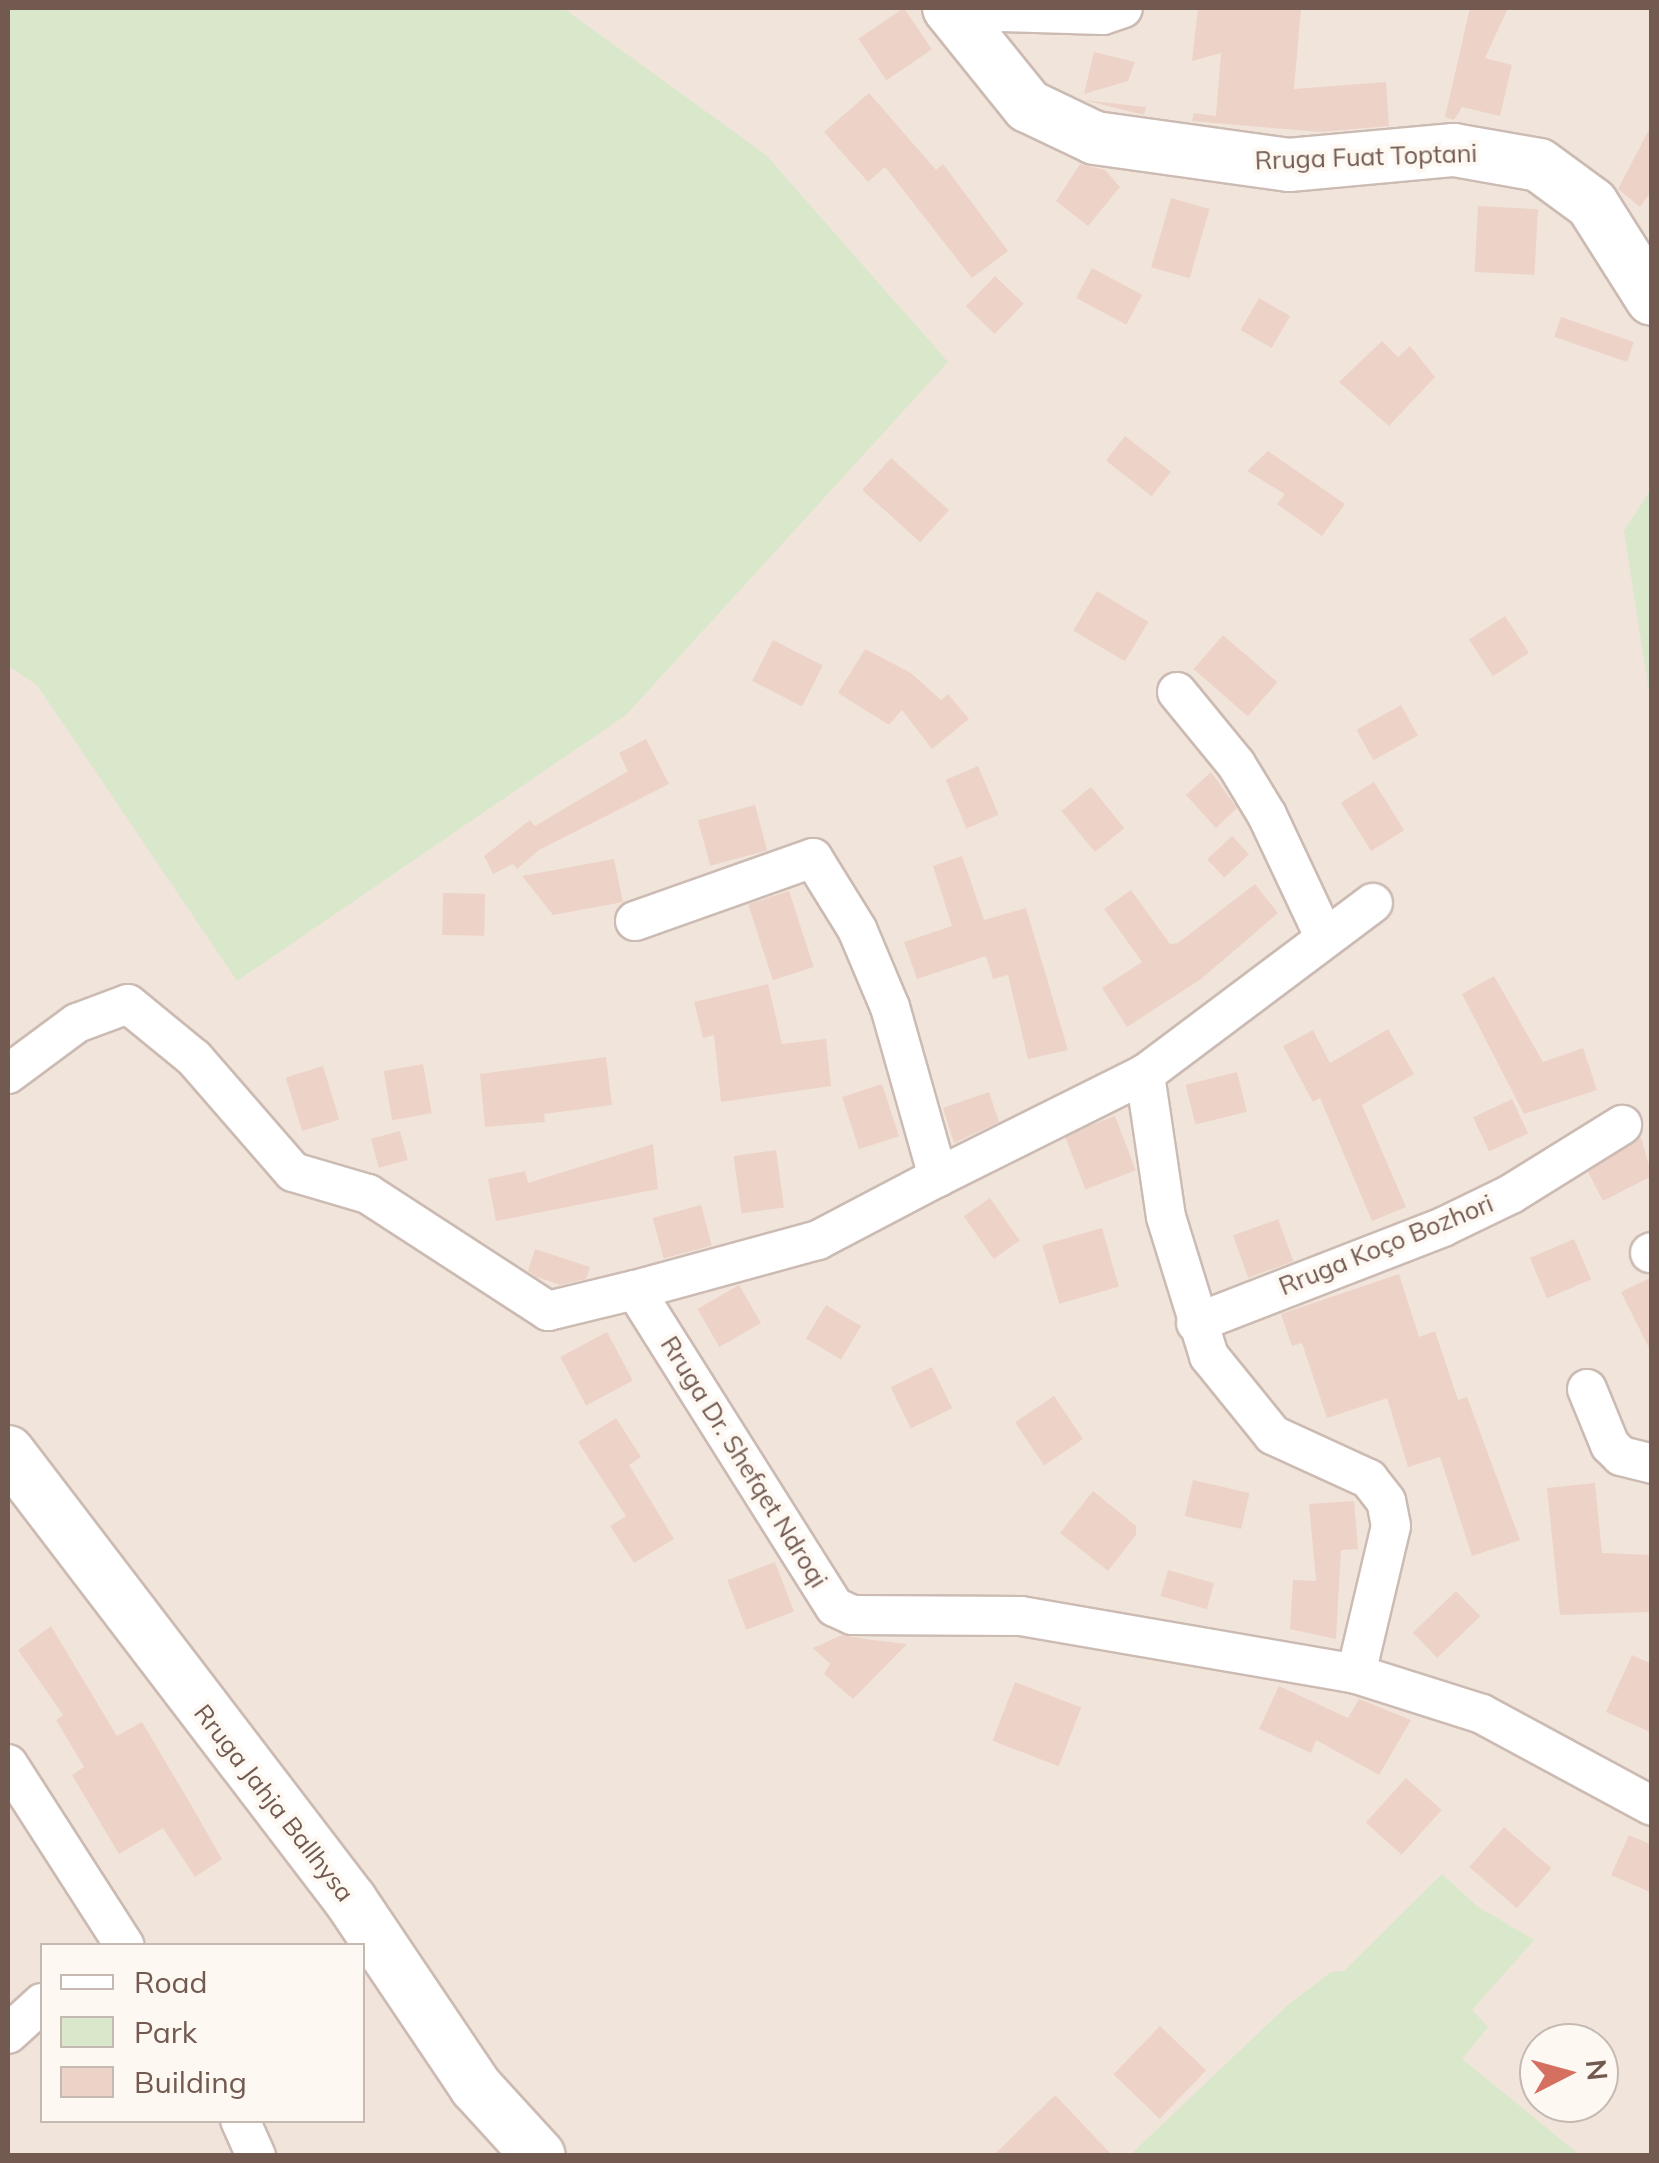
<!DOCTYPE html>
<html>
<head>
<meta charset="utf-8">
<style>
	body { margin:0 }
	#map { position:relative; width:1659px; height:2163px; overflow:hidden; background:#fbf4ec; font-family:Mulish,sans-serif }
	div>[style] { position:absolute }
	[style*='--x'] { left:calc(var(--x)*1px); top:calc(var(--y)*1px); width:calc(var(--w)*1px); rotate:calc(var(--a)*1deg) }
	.residential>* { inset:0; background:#f1e5db }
	.green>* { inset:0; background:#d9e7cb }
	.building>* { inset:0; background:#edd2c7; transform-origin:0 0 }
	.roads { filter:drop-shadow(2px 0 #ccbbb3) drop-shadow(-2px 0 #ccbbb3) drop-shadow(0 2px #ccbbb3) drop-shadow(0 -2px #ccbbb3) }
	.street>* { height:38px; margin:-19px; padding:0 19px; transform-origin:19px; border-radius:19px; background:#fff }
	.secondary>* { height:52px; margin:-26px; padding:0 26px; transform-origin:26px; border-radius:26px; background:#fff }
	span { translate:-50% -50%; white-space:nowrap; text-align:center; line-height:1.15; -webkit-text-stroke:8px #fdf8f2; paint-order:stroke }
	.street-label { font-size:25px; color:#735a51 }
	.frame { position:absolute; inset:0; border:10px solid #735a51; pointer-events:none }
	.legend { position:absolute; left:40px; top:1943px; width:325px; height:180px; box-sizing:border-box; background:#fdf8f2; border:2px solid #c6b9b2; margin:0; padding:12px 18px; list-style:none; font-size:30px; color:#735a51 }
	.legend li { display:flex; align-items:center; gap:20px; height:50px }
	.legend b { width:50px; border:2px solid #c6b9b2 }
	.north { position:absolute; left:1519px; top:2023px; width:100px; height:100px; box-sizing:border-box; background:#fdf8f2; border:2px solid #c6b9b2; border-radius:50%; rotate:84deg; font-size:28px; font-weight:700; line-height:40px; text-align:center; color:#735a51 }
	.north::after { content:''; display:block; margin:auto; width:35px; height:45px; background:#d57061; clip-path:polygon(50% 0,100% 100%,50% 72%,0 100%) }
</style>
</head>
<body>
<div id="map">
	<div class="residential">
		<i style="clip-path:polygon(evenodd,8px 8px,1651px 8px,1651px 2155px,8px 2156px,8px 8px,42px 1946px,362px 1946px,362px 2120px,42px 2120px,42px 1946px,8px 8px,1539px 2043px,1599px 2043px,1599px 2103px,1539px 2103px,1539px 2043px)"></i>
	</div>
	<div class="green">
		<i style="clip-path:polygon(8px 8px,563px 8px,766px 155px,948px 362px,626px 715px,237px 981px,37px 685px,8px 666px)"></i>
		<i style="clip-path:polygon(1651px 489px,1651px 705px,1624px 531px)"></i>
		<i style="clip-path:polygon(1442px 1874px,1478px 1907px,1534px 1940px,1472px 2010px,1488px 2027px,1462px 2059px,1580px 2155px,1130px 2155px,1288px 2005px,1331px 1972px,1344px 1971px)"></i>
	</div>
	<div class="building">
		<i style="left:904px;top:8px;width:50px;height:55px;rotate:56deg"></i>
		<i style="clip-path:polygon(1198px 8px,1301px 8px,1294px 89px,1386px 82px,1389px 126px,1320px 132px,1192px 121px,1194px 113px,1216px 116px,1221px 53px,1192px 61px)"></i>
		<i style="clip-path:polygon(1470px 8px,1508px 8px,1485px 58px,1512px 65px,1500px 116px,1462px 107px,1454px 120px,1445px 117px)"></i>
		<i style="clip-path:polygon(1094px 52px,1135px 62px,1128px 81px,1084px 94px)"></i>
		<i style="clip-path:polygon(869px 93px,936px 170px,943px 164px,1008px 251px,972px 278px,885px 167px,868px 182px,824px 132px)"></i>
		<i style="clip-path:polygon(1084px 100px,1146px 107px,1144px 115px)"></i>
		<i style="clip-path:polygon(1652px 124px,1652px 190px,1640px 207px,1618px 189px)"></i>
		<i style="clip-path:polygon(1080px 164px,1105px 170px,1120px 187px,1088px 226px,1056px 201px)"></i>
		<i style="left:1171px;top:198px;width:40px;height:72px;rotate:16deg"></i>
		<i style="left:1478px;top:206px;width:60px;height:66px;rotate:3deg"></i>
		<i style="left:1092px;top:268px;width:57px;height:34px;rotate:28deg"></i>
		<i style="left:995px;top:276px;width:40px;height:42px;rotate:44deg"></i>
		<i style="left:1259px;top:298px;width:36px;height:37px;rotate:30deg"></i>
		<i style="left:1561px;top:317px;width:77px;height:21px;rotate:19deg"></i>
		<i style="clip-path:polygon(1382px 341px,1398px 357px,1410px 346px,1435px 377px,1389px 426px,1339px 382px)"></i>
		<i style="left:1125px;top:436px;width:58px;height:31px;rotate:38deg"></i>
		<i style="clip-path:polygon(1268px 451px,1345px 504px,1322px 536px,1277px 504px,1285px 494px,1247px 471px)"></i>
		<i style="left:891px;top:458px;width:78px;height:43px;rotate:42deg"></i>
		<i style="left:1097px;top:591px;width:60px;height:46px;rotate:31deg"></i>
		<i style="left:1505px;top:616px;width:44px;height:43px;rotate:57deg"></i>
		<i style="left:1223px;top:635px;width:72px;height:45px;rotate:41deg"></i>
		<i style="left:773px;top:640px;width:56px;height:46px;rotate:27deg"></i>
		<i style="clip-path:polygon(865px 649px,911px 673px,941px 700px,948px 694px,969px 719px,932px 749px,902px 710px,889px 725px,838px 693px)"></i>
		<i style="left:1401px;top:705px;width:35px;height:51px;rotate:61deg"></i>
		<i style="clip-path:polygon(646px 739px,669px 784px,539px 850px,517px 869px,513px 864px,493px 874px,484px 856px,530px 820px,535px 826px,628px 771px,619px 753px)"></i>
		<i style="left:978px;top:766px;width:53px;height:35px;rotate:67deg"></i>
		<i style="clip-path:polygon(1211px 772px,1237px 808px,1216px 828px,1186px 795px)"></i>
		<i style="left:1374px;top:782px;width:57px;height:39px;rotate:58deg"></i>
		<i style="left:1091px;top:787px;width:53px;height:38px;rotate:51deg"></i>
		<i style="left:755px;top:805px;width:47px;height:59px;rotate:75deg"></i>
		<i style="left:1232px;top:836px;width:25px;height:34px;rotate:47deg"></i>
		<i style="clip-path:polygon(962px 856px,984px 920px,1026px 908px,1068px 1050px,1028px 1059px,1008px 975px,993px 979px,986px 956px,917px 979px,904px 942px,952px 926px,933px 866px)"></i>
		<i style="clip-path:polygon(614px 859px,623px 902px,553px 915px,522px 876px)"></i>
		<i style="clip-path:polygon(1255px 884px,1278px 913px,1201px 979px,1127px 1027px,1102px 988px,1142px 962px,1104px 909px,1131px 890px,1170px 944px,1178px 943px)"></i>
		<i style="left:789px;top:891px;width:80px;height:43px;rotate:72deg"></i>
		<i style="left:443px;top:893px;width:42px;height:42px;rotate:1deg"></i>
		<i style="clip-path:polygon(1494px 976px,1543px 1062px,1583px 1048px,1597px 1090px,1524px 1114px,1462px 994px)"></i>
		<i style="clip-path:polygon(768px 984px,782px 1044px,826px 1039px,831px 1086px,721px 1102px,714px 1035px,703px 1038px,694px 1002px)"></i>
		<i style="clip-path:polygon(1388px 1029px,1414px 1074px,1362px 1105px,1406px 1207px,1372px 1221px,1320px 1098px,1313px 1102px,1283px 1046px,1313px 1030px,1330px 1063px)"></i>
		<i style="clip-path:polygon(606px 1057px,612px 1105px,544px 1114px,545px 1122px,485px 1127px,480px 1074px)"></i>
		<i style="left:423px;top:1064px;width:50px;height:40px;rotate:80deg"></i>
		<i style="left:323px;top:1066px;width:56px;height:39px;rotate:73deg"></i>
		<i style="left:1237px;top:1072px;width:41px;height:53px;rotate:76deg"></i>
		<i style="left:882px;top:1084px;width:55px;height:42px;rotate:72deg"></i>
		<i style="clip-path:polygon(989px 1092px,999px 1122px,954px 1143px,943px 1108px)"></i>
		<i style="left:1512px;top:1099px;width:38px;height:43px;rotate:65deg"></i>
		<i style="left:1115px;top:1116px;width:58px;height:54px;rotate:69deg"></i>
		<i style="left:400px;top:1131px;width:30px;height:30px;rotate:75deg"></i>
		<i style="clip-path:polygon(1641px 1137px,1652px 1176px,1603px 1201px,1588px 1172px)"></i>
		<i style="clip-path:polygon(653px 1144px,658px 1189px,496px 1221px,488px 1179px,525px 1171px,528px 1183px)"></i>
		<i style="left:776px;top:1150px;width:58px;height:43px;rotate:82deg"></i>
		<i style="left:990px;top:1198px;width:52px;height:32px;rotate:55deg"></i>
		<i style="left:701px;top:1205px;width:42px;height:50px;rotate:75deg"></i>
		<i style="left:1278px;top:1219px;width:45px;height:48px;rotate:70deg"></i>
		<i style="left:1102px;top:1228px;width:61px;height:62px;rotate:74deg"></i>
		<i style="left:1574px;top:1239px;width:44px;height:48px;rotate:67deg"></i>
		<i style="clip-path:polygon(535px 1249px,590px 1267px,586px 1279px,560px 1285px,537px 1277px,528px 1271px)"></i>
		<i style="clip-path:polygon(1399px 1274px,1419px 1337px,1435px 1331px,1458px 1400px,1467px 1397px,1520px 1540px,1472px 1556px,1440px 1457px,1408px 1467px,1387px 1398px,1327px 1418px,1302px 1343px,1292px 1346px,1281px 1314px)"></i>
		<i style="clip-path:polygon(1652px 1277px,1652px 1354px,1621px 1292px)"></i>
		<i style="left:739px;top:1285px;width:44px;height:48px;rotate:60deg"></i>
		<i style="left:826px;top:1305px;width:41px;height:39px;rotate:31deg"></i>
		<i style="left:607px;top:1332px;width:55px;height:53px;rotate:62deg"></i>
		<i style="left:932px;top:1367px;width:46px;height:46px;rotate:64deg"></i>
		<i style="left:1054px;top:1396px;width:52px;height:47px;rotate:56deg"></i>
		<i style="clip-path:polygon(616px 1418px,641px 1457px,629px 1465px,674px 1539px,634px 1563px,610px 1526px,626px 1516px,578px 1442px)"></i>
		<i style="left:1193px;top:1480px;width:58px;height:37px;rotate:13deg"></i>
		<i style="clip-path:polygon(1595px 1483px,1602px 1553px,1652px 1555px,1652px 1612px,1560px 1615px,1547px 1488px)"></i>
		<i style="clip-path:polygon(1093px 1491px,1136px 1526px,1136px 1535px,1108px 1571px,1060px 1533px)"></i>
		<i style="clip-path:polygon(1354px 1501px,1358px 1549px,1341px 1550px,1336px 1639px,1290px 1629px,1293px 1580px,1316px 1581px,1309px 1504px)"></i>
		<i style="left:775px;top:1562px;width:53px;height:51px;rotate:69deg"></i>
		<i style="left:1168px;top:1570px;width:48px;height:27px;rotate:16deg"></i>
		<i style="left:1456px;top:1591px;width:35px;height:60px;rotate:46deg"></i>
		<i style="clip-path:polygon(51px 1626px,117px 1736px,142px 1722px,194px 1810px,222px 1859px,195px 1877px,163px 1828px,119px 1854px,72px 1775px,84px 1767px,56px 1720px,63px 1715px,18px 1650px)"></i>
		<i style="clip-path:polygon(842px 1635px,873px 1640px,907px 1644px,853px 1699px,824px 1674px,830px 1664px,813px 1648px)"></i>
		<i style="clip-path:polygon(1632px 1655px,1652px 1664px,1652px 1733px,1606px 1712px)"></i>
		<i style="left:1015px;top:1682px;width:71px;height:63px;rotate:21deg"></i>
		<i style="clip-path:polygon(1279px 1686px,1348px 1718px,1359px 1699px,1411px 1720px,1379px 1775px,1316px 1740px,1311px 1753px,1259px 1729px)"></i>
		<i style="left:1406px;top:1778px;width:48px;height:60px;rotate:42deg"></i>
		<i style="left:1504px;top:1827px;width:63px;height:53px;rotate:41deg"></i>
		<i style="clip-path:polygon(1629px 1835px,1652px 1845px,1652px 1893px,1611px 1875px)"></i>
		<i style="left:1160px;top:2026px;width:64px;height:67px;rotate:44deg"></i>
		<i style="clip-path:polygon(1055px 2095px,1113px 2156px,993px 2156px)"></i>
	</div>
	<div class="roads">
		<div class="street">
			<i style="--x:957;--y:18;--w:45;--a:-7.6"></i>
			<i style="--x:1002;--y:12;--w:101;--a:1.7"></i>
			<i style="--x:1103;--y:15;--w:21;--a:-19"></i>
			<i style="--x:1177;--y:692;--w:93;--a:50.7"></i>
			<i style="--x:1236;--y:764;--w:60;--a:58.7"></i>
			<i style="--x:1267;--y:815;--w:136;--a:64.8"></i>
			<i style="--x:635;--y:921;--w:189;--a:-19.5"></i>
			<i style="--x:813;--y:858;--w:84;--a:58.2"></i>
			<i style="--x:857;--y:929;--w:85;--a:67.1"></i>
			<i style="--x:890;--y:1007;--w:177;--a:74.2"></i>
			<i style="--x:938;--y:1177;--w:136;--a:152.3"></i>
			<i style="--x:818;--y:1240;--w:190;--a:164.7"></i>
			<i style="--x:8;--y:1074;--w:86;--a:-36.5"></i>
			<i style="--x:77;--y:1023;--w:54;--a:-20.4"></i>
			<i style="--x:128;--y:1004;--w:85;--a:39.3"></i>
			<i style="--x:194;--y:1058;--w:151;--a:49"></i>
			<i style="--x:293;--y:1172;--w:78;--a:16.3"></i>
			<i style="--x:368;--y:1194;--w:215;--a:33"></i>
			<i style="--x:548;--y:1311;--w:89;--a:-13.6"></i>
			<i style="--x:635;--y:1290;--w:375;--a:57.8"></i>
			<i style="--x:835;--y:1607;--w:19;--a:25"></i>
			<i style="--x:852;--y:1615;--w:169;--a:0.3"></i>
			<i style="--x:1021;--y:1616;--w:340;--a:9.8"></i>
			<i style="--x:1356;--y:1674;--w:132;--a:17.6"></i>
			<i style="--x:1482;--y:1714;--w:193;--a:28.4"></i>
			<i style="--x:938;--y:1177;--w:231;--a:-26.5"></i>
			<i style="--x:1650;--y:1253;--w:2;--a:-27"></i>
			<i style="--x:1196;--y:1323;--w:265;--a:-21.2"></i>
			<i style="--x:1443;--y:1227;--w:76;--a:-25.9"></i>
			<i style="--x:1511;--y:1194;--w:131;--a:-31.9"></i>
			<i style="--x:1587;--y:1389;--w:61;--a:67.7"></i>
			<i style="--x:1610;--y:1445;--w:16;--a:45"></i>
			<i style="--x:1621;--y:1456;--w:32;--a:14"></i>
			<i style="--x:1356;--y:1674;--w:152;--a:-76.7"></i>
			<i style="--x:1391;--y:1526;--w:25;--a:-101"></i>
			<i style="--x:1386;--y:1501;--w:28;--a:-128"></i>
			<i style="--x:1369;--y:1479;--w:106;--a:-155.4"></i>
			<i style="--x:1273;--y:1435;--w:102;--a:-129"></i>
			<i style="--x:1209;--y:1356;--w:145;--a:-107.2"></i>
			<i style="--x:1166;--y:1217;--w:145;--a:-98.4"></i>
			<i style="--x:1145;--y:1074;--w:285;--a:-36.9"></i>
			<i style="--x:8;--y:1764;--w:216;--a:57.3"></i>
			<i style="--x:8;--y:2034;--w:46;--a:-42.4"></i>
			<i style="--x:240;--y:2120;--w:39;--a:66"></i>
		</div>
		<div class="secondary">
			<i style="--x:949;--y:8;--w:126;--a:51.1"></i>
			<i style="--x:1028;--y:106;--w:74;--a:25.5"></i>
			<i style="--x:1095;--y:138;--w:196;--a:7.9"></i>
			<i style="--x:1289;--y:165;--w:166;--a:-5.2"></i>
			<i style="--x:1454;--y:150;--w:86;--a:10"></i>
			<i style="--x:1539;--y:165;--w:66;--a:36.3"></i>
			<i style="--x:1592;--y:204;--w:112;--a:57.7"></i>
			<i style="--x:8;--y:1452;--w:565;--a:52.62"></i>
			<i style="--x:351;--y:1901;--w:224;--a:56.1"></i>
			<i style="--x:476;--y:2087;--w:93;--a:47.6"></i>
		</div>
	</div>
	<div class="street-label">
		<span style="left:1366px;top:157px;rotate:-2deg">Rruga Fuat Toptani</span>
		<span style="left:1386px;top:1245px;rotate:-22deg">Rruga Koço Bozhori</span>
		<span style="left:744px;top:1462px;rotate:58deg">Rruga Dr. Shefqet Ndroqi</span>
		<span style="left:274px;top:1803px;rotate:52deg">Rruga Jahja Ballhysa</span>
	</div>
	<div class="frame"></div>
	<ul class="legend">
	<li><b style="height:12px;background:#fff"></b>Road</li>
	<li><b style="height:28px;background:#d9e7cb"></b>Park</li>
	<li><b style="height:28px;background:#edd2c7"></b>Building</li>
	</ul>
	<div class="north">N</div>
</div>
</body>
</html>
